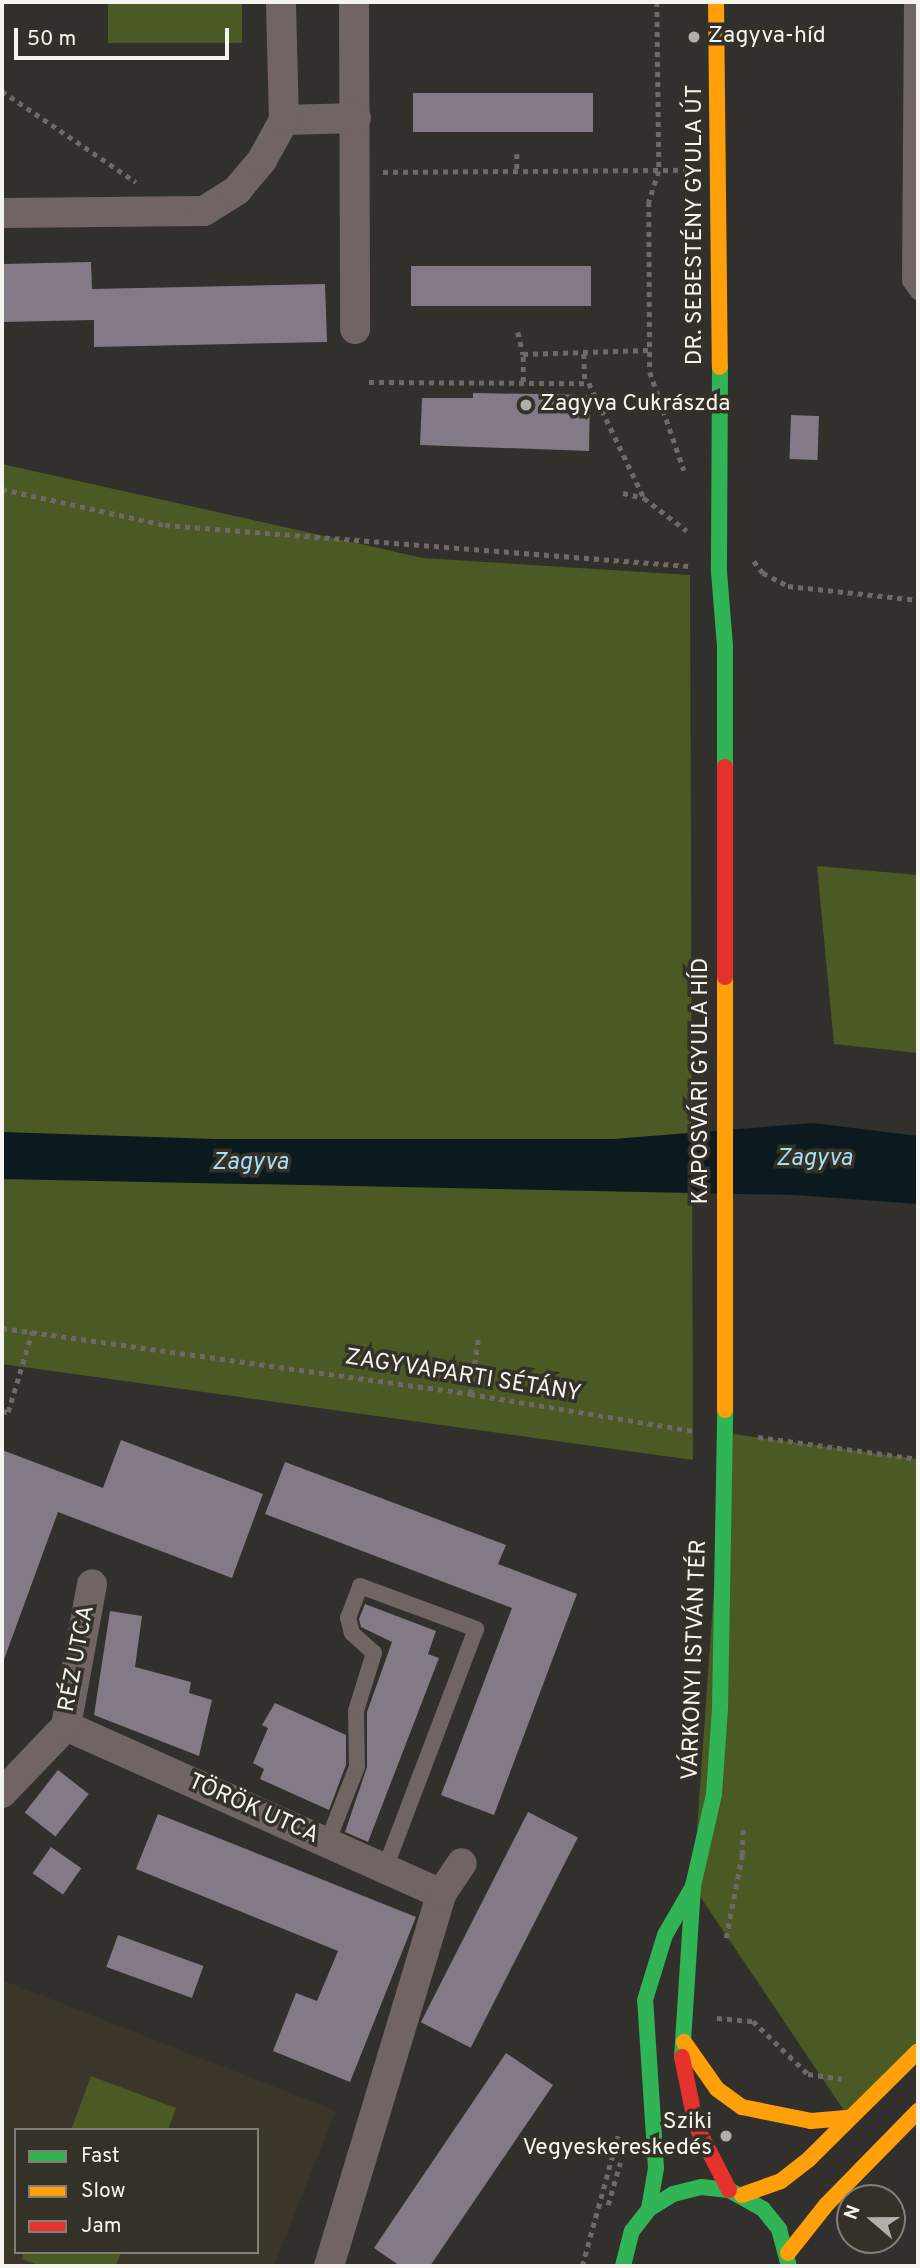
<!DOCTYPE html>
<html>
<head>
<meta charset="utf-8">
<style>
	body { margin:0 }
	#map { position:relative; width:920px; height:2268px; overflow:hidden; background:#31302c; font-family:Overpass,sans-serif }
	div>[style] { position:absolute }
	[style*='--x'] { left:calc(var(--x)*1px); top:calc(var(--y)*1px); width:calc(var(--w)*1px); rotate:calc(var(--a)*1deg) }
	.built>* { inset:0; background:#3b3629 }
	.green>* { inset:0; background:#4b5924; transform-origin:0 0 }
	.water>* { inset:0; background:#0c1a1f }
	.building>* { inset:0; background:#847a87; transform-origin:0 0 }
	.path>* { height:4.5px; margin-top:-2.25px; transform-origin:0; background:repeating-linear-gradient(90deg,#706866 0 5px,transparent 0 10px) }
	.lane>* { height:16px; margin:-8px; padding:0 8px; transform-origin:8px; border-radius:8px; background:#706562 }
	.street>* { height:30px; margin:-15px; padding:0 15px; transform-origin:15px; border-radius:15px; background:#706562 }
	.fast>* { height:16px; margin:-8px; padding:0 8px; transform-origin:8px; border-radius:8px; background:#30b455 }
	.slow>* { height:16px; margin:-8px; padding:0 8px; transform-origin:8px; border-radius:8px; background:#ff9f0a }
	.jam>* { height:16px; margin:-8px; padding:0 8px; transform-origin:8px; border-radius:8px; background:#e5322d }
	.dots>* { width:19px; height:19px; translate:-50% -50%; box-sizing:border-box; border:4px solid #343129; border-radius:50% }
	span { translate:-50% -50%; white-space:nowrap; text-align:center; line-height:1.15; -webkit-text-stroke:7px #343129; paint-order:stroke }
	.poi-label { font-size:23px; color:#f6f4ef }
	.left { translate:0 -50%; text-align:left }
	.right { translate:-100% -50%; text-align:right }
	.street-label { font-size:23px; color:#f6f4ef }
	.water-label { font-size:24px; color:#a9ddf2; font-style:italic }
	.frame { position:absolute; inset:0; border:4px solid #f6f4ef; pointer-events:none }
	.legend { position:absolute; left:14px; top:2128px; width:245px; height:126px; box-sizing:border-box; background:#343129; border:2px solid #827f78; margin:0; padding:9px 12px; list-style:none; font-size:21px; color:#f6f4ef }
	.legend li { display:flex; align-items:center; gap:14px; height:35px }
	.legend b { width:35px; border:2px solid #827f78 }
	.north { position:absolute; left:836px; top:2184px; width:70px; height:70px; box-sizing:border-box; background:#343129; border:2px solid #827f78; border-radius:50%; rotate:290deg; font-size:19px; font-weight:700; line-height:28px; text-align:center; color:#f6f4ef }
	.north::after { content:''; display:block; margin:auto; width:24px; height:32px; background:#b1afab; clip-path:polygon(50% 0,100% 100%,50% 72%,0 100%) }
	.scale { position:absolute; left:14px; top:28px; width:215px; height:32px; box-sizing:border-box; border:4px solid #f6f4ef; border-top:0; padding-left:9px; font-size:21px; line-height:24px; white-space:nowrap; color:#f6f4ef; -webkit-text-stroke:5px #343129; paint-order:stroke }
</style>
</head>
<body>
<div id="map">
	<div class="built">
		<i style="clip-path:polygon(evenodd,2px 1980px,336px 2111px,274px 2266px,2px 2266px,2px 1980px,16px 2130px,257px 2130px,257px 2252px,16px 2252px,16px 2130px)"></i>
	</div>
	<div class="green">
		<i style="left:108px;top:2px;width:134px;height:41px"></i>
		<i style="clip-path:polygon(2px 464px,423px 558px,690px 575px,693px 1460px,2px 1364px)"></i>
		<i style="clip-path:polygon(817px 866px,918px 875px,918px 1053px,834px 1044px)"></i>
		<i style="clip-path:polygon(725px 1433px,918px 1459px,918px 2051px,849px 2118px,693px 1886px)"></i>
		<i style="clip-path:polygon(91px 2076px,176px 2108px,168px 2130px,71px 2130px)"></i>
		<i style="clip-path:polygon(24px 2252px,121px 2252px,116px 2266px,41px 2266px,22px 2259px)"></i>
	</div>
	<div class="water">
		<i style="clip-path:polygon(813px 1123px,918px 1136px,918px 1204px,794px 1195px,2px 1179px,2px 1132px,215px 1139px,613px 1139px)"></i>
	</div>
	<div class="building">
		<i style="left:413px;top:93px;width:180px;height:39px"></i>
		<i style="clip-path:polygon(91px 262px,92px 289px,325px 284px,327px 342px,94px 347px,94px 320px,2px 322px,2px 264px)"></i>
		<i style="left:411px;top:266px;width:180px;height:40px"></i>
		<i style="clip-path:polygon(473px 393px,590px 395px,589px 451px,420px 445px,422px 398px,473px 398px)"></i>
		<i style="left:791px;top:415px;width:28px;height:44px;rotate:2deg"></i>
		<i style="clip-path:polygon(121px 1440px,263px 1494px,232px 1578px,58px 1512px,2px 1665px,2px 1450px,103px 1488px)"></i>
		<i style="clip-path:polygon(285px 1462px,506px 1545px,498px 1564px,577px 1594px,494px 1815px,441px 1795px,512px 1608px,265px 1514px)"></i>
		<i style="clip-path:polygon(365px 1604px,436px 1631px,428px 1654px,439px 1658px,368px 1842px,345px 1832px,367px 1767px,367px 1712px,392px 1642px,361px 1627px,359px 1619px)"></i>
		<i style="clip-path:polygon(110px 1611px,142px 1616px,135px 1667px,191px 1682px,189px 1693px,212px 1700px,199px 1756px,94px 1715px)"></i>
		<i style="clip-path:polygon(275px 1703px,346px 1735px,346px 1765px,329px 1810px,260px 1779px,264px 1769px,253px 1763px,268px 1728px,262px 1725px)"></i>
		<i style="left:58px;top:1770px;width:39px;height:54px;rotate:38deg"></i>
		<i style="left:528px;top:1812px;width:56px;height:236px;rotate:27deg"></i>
		<i style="clip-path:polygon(158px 1814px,416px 1917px,350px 2082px,273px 2051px,296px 1993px,317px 2001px,338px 1951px,136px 1869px)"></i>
		<i style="left:51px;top:1847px;width:37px;height:32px;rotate:35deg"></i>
		<i style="left:118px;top:1935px;width:91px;height:34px;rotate:20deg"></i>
		<i style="clip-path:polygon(506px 2053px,553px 2085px,430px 2266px,400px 2266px,374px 2248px)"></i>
	</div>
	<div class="path">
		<i style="--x:657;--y:2;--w:169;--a:89.3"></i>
		<i style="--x:659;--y:171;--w:33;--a:108"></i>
		<i style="--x:649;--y:202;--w:170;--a:89.7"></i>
		<i style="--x:650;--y:372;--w:104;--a:70.9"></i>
		<i style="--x:2;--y:91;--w:162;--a:34.2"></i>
		<i style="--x:517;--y:154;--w:18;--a:90"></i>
		<i style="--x:383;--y:172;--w:306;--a:-0.4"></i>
		<i style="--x:518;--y:332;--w:23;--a:77"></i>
		<i style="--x:584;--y:354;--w:29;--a:88"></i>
		<i style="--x:369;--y:382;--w:220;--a:0.3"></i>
		<i style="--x:589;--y:383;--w:127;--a:64.4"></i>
		<i style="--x:523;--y:382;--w:28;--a:-90"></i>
		<i style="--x:523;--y:354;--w:126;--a:-1.8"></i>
		<i style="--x:2;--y:489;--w:167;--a:12.5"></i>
		<i style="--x:165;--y:525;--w:525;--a:4.48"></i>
		<i style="--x:623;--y:493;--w:22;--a:13"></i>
		<i style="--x:644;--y:498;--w:54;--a:37.5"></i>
		<i style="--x:754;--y:561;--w:15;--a:53"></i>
		<i style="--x:763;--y:573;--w:28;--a:27"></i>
		<i style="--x:788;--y:586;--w:131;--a:6.1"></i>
		<i style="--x:2;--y:1328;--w:473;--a:8"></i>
		<i style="--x:470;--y:1394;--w:226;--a:9.4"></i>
		<i style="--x:470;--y:1394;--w:55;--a:-81.6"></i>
		<i style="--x:2;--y:1411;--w:6;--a:9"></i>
		<i style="--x:8;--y:1412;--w:84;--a:-73.3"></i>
		<i style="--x:758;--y:1437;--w:162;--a:7.8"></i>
		<i style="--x:726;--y:1938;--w:85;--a:-79.1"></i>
		<i style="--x:742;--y:1855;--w:26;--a:-88"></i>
		<i style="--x:717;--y:2018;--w:36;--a:5"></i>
		<i style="--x:753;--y:2021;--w:76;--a:43.9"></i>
		<i style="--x:808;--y:2074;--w:34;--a:8"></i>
		<i style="--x:608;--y:2205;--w:44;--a:-74.1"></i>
		<i style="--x:582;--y:2266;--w:139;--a:-74.6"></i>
	</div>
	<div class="lane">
		<i style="--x:912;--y:2;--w:279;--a:90.4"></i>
		<i style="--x:910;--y:281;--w:14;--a:54"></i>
		<i style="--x:327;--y:1843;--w:82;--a:-68.5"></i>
		<i style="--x:357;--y:1767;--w:56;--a:-91"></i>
		<i style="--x:356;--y:1711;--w:61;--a:-72.8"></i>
		<i style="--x:374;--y:1653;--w:30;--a:-138"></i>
		<i style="--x:352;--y:1633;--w:16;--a:-105"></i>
		<i style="--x:348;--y:1618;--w:34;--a:-69"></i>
		<i style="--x:360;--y:1586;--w:124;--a:20.3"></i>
		<i style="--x:476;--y:1629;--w:257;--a:110.8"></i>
	</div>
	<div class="street">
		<i style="--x:354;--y:2;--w:327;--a:89.8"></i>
		<i style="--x:284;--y:120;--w:72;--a:-1.6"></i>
		<i style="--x:2;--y:213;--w:202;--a:-0.6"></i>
		<i style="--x:204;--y:211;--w:39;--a:-32"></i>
		<i style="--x:237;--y:190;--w:39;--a:-50"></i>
		<i style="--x:262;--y:160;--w:46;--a:-61.2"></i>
		<i style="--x:284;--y:120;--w:118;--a:-91.5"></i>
		<i style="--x:66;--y:1726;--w:411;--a:24.1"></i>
		<i style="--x:2;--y:1793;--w:93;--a:-46.3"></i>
		<i style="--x:66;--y:1726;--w:144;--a:-79.6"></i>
		<i style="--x:329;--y:2266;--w:388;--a:-73.2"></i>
		<i style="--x:441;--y:1894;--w:37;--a:-56"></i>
	</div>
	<div class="fast">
		<i style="--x:720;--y:367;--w:205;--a:90.3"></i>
		<i style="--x:719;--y:572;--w:75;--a:85.4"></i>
		<i style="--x:725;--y:647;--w:120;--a:90"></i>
		<i style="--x:682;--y:2057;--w:171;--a:-86.3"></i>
		<i style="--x:693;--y:1886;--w:94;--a:-77.1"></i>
		<i style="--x:714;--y:1794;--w:86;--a:-86"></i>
		<i style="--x:720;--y:1708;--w:298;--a:-89"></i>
		<i style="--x:649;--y:2209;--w:42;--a:-80.3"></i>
		<i style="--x:656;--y:2168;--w:168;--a:-93.7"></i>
		<i style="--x:645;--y:2000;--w:68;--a:-72.9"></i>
		<i style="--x:665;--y:1935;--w:54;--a:-60.1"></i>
		<i style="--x:623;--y:2266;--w:36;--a:-76"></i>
		<i style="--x:632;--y:2231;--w:28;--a:-52"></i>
		<i style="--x:649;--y:2209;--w:28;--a:-32"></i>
		<i style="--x:673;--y:2194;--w:29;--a:-14"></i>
		<i style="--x:701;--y:2187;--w:28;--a:6"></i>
		<i style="--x:729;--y:2190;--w:39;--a:29"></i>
		<i style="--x:763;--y:2209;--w:26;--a:51"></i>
		<i style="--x:779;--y:2229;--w:38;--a:75"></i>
	</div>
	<div class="slow">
		<i style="--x:716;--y:2;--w:365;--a:89.4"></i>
		<i style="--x:725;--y:977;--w:433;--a:90"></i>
		<i style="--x:684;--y:2042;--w:57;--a:54.9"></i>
		<i style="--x:717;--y:2089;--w:31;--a:36"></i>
		<i style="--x:742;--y:2107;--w:70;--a:11.5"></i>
		<i style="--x:811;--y:2121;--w:38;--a:-5"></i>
		<i style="--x:742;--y:2195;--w:41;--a:-19.7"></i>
		<i style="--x:781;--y:2181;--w:36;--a:-38"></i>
		<i style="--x:809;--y:2159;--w:153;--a:-44.7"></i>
		<i style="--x:788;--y:2253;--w:61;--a:-51.6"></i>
		<i style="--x:826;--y:2205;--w:132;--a:-45.6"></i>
	</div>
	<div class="jam">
		<i style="--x:725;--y:767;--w:210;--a:90"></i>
		<i style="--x:682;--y:2057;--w:70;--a:78.5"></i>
		<i style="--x:696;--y:2126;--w:72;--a:62.7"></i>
	</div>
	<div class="dots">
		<i style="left:694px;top:37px;background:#b1afab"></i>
		<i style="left:526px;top:405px;background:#b1afab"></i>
		<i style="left:726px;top:2136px;background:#b1afab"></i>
	</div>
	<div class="poi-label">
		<span class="left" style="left:708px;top:37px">Zagyva-híd</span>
		<span class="left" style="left:540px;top:405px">Zagyva Cukrászda</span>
		<span class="right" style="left:712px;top:2136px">Sziki<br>Vegyeskereskedés</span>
	</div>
	<div class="street-label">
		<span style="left:696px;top:225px;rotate:-90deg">DR. SEBESTÉNY GYULA ÚT</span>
		<span style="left:702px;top:1081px;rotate:-90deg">KAPOSVÁRI GYULA HÍD</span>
		<span style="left:463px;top:1377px;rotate:9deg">ZAGYVAPARTI SÉTÁNY</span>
		<span style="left:78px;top:1659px;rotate:-79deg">RÉZ UTCA</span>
		<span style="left:696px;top:1660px;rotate:-88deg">VÁRKONYI ISTVÁN TÉR</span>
		<span style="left:253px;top:1810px;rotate:24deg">TÖRÖK UTCA</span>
	</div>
	<div class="water-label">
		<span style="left:814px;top:1160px">Zagyva</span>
		<span style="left:250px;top:1164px">Zagyva</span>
	</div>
	<div class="frame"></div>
	<ul class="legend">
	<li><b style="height:9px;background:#30b455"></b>Fast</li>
	<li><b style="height:9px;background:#ff9f0a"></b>Slow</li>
	<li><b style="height:9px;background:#e5322d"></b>Jam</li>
	</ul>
	<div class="north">N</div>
	<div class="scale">50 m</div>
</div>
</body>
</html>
